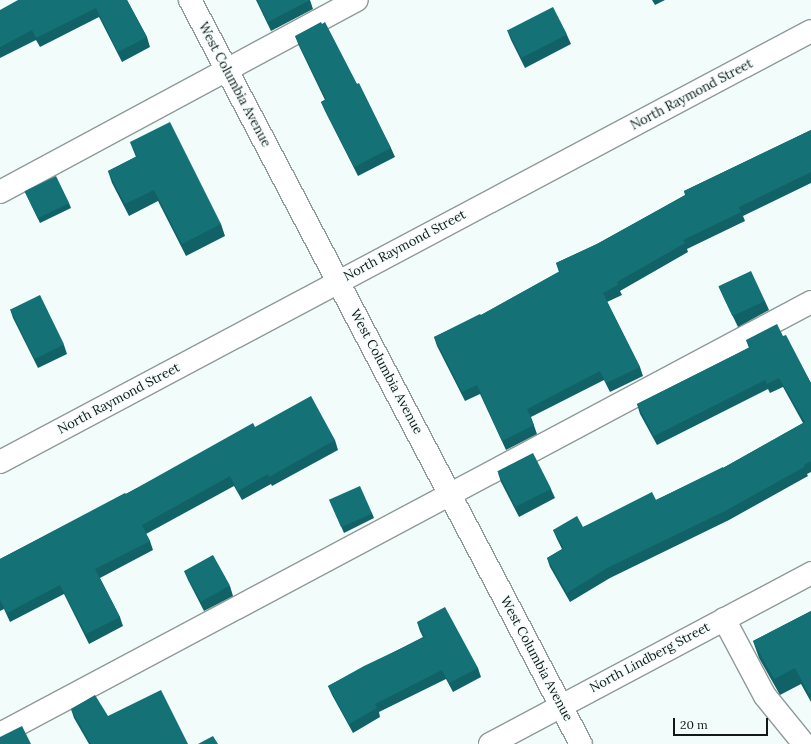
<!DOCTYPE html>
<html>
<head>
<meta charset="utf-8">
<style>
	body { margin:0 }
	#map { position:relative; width:811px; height:744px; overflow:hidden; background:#f2fdfb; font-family:Lora,serif }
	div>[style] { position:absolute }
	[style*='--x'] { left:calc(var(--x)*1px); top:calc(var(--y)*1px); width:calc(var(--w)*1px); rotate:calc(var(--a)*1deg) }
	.roads { filter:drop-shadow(1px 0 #909a98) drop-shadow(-1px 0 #909a98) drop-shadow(0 1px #909a98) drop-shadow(0 -1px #909a98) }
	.minor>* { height:22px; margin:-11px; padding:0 11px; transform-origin:11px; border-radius:11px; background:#fff }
	.wall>* { inset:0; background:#116266 }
	.building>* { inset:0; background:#147277; transform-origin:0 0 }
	span { translate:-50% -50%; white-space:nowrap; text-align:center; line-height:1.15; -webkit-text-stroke:3px #f2fdfb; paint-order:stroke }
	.street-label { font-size:13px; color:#141717 }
	.scale { position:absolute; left:673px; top:718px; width:95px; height:18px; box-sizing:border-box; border:2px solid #141717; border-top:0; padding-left:5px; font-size:12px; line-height:14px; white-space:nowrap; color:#141717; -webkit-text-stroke:3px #f2fdfb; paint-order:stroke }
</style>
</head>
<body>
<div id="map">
	<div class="roads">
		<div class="minor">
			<i style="--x:190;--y:0;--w:840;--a:62.28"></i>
			<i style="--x:0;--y:192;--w:405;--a:-28.3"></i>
			<i style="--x:0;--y:462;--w:918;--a:-27.99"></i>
			<i style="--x:724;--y:619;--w:87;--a:62"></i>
			<i style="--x:765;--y:696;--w:62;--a:50.9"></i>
			<i style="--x:0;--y:734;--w:919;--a:-28.04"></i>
			<i style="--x:490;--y:744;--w:364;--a:-28"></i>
		</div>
	</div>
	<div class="wall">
		<i style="clip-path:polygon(127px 0,147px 37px,150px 47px,122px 62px,99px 17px,40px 47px,36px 40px,0 58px,0 10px)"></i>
		<i style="clip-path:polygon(256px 0,310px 0,313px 9px,271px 31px)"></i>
		<i style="clip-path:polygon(652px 0,665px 0,655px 5px)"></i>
		<i style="clip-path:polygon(507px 30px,567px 35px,571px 44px,525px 68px,511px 40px)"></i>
		<i style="clip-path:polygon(295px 36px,357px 84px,391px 148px,395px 157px,358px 176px,325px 111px,321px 102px,325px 100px,299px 46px)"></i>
		<i style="clip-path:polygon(811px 130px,811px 183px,743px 216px,745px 221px,687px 249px,688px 252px,620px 291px,622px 295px,607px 302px,640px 367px,643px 376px,610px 392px,604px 380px,531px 417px,537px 434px,506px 450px,480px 394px,465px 401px,437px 346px,434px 337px,481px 315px,559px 272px,556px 263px,597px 244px,685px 195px,684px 191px)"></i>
		<i style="clip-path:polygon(130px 142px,221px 224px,225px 236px,186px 256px,158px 201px,129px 216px,112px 183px,108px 171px,136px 157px)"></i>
		<i style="clip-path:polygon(25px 192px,69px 203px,71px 208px,40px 223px)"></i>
		<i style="clip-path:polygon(719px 287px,765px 301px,769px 310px,738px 327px,723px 296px)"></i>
		<i style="clip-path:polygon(10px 309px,64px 345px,67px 354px,38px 368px,13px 318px)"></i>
		<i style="clip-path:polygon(783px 336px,811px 383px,811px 472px,807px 474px,808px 476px,729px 520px,610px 578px,570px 602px,550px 567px,547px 558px,562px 549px,557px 539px,553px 530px,583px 527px,656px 500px,723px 468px,803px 423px,783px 387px,770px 393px,768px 389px,657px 445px,640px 414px,637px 404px,749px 348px,746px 340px)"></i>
		<i style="clip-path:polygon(255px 427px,335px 440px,338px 450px,272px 486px,271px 484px,242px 500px,234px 486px,146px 534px,150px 541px,153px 550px,100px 578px,120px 617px,123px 626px,89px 644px,64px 594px,10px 622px,4px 609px,0 611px,0 559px)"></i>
		<i style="clip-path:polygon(498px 473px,551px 489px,555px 498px,519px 517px,501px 482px)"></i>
		<i style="clip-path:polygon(330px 501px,372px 513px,374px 518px,344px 533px)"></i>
		<i style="clip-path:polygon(184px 571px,230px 586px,233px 596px,204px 611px,188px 580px)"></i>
		<i style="clip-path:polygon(811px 611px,811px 702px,801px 684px,780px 695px,759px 658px,753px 641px)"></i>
		<i style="clip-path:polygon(417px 622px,478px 668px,481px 677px,453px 692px,446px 679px,379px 712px,380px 717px,353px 733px,332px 695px,328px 686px,423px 637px,420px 631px)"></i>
		<i style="clip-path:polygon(71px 709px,108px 716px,188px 744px,89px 744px,74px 718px)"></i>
	</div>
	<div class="building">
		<i style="clip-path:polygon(18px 0,127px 0,147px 37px,118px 52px,96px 8px,36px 38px,32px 30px,0 47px,0 10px)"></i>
		<i style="clip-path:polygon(257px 0,310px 0,268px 22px)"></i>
		<i style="left:553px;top:7px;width:31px;height:51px;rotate:63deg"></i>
		<i style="clip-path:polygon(321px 22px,322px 24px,325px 22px,357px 84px,359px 83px,391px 148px,354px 167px,321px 102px,326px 99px,295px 36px)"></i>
		<i style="clip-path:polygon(170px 122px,221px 224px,182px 244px,154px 190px,125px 204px,108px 171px,137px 156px,130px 142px)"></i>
		<i style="clip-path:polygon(811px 130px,811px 172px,739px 207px,741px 212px,683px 240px,685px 243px,617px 282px,618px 285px,603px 293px,640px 367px,606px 383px,600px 371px,527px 409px,534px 425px,502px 441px,477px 385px,462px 392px,434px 337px,480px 314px,481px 315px,560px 271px,556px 263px,597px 244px,686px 195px,684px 191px)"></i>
		<i style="left:56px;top:176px;width:30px;height:35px;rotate:64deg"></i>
		<i style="left:751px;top:271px;width:33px;height:36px;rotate:65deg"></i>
		<i style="left:40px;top:295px;width:55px;height:33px;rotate:64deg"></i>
		<i style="clip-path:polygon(777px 324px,783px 336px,786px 335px,811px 383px,811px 461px,804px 465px,804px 467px,725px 511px,607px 568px,567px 593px,547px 558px,564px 548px,553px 530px,577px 516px,583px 527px,652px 492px,656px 500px,723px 467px,723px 468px,805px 422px,779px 378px,767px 384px,765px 380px,654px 436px,637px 404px,750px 347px,746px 340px)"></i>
		<i style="clip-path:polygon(311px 396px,335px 440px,269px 477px,268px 474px,238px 491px,230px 476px,142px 525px,150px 541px,95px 569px,120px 617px,86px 634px,60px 585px,7px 613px,0 600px,0 559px,125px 493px,126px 494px,253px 423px,255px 427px)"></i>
		<i style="left:533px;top:453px;width:40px;height:40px;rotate:63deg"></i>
		<i style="left:360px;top:486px;width:30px;height:34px;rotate:66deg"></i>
		<i style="left:213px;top:555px;width:35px;height:33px;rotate:61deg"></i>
		<i style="clip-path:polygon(445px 607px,478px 668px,449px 683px,442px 670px,375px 704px,377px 708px,349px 724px,328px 686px,364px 666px,425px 637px,417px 622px)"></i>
		<i style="clip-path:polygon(811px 611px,811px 693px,809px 694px,795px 668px,774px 679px,753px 641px)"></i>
		<i style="clip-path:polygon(161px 690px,188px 744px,91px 744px,71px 709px,95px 695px,108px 716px)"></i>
		<i style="clip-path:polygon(22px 726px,31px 744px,0 744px,0 737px)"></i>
		<i style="clip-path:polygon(213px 736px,218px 744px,198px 744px)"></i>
	</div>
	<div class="street-label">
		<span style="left:234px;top:85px;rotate:62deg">West Columbia Avenue</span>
		<span style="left:692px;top:95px;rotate:-28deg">North Raymond Street</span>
		<span style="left:405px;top:246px;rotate:-28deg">North Raymond Street</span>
		<span style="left:386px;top:372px;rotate:62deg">West Columbia Avenue</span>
		<span style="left:119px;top:399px;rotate:-28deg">North Raymond Street</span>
		<span style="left:650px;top:658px;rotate:-28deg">North Lindberg Street</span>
		<span style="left:536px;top:659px;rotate:62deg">West Columbia Avenue</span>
	</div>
	<div class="scale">20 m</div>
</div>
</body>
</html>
